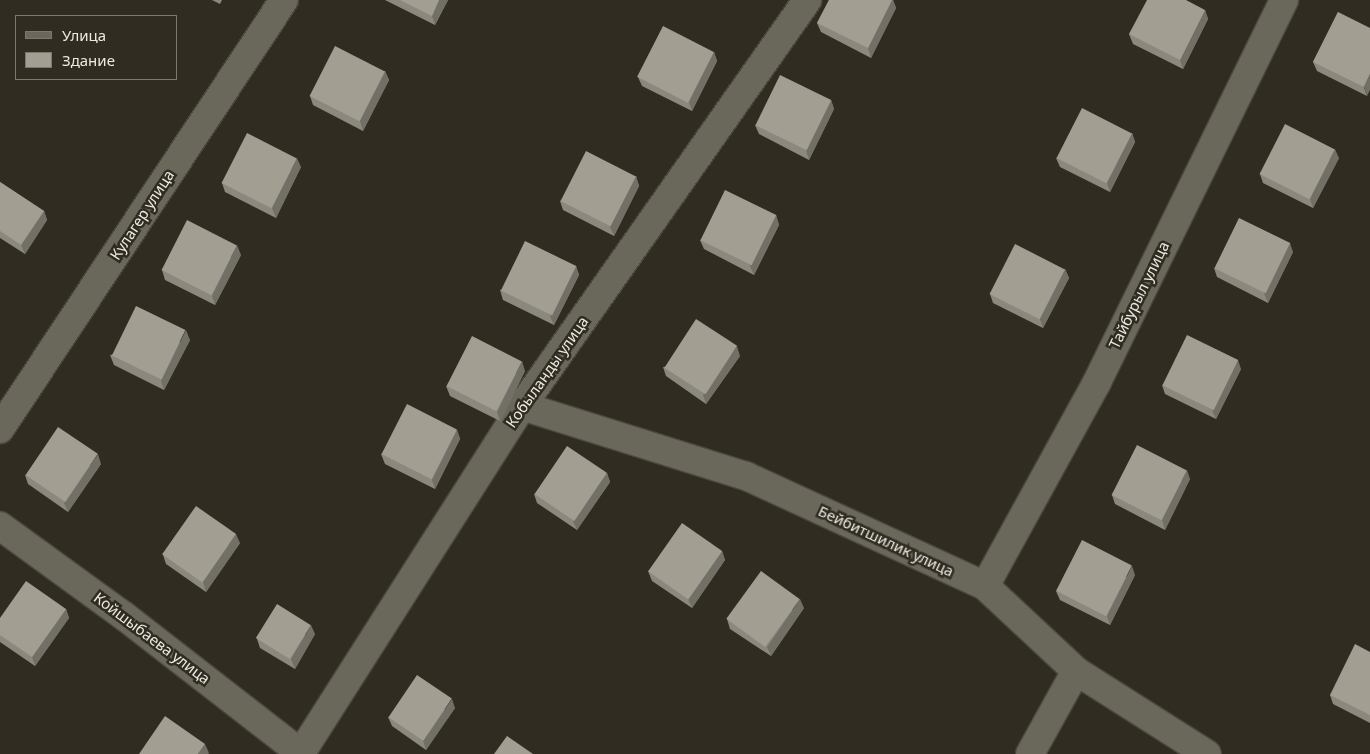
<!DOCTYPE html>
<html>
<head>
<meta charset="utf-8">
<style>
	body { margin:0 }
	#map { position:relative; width:1370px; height:754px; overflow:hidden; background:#302c22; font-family:"Noto Sans",sans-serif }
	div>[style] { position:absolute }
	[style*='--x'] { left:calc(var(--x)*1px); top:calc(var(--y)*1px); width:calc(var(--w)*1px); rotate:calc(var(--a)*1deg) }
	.roads { filter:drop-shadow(1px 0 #4b473f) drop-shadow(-1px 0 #4b473f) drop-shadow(0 1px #4b473f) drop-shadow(0 -1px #4b473f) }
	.street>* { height:28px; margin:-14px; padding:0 14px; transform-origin:14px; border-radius:14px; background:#6a675b }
	.wall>* { inset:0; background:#8b887d }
	.shaded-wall>* { inset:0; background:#716f66 }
	.building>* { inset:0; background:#a29e91; transform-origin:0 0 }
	span { translate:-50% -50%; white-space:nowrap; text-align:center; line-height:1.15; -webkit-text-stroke:5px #302c22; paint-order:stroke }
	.street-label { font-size:15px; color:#ebe9e2 }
	.legend { position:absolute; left:15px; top:15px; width:162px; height:65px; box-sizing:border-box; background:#302c22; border:1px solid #7b786f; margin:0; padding:6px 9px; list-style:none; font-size:15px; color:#ebe9e2 }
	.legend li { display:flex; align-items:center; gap:10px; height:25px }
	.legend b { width:25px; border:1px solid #7b786f }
</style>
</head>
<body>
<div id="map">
	<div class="roads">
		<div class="street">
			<i style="--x:522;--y:406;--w:235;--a:17.4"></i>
			<i style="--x:746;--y:476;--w:263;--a:24.7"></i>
			<i style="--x:985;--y:586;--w:125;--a:43"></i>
			<i style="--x:1076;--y:671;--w:155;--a:32.4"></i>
			<i style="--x:0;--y:429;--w:514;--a:-56.5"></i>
			<i style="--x:0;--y:526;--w:153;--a:36"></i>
			<i style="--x:124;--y:616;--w:225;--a:37.8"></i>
			<i style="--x:985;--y:586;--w:233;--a:-61.2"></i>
			<i style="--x:1097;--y:382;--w:425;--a:-63.9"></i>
			<i style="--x:301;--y:753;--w:411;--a:-57.5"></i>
			<i style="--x:522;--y:406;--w:496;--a:-54.9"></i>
			<i style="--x:1030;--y:754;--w:95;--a:-61"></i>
		</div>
	</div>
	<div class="wall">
		<i style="clip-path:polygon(212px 0,222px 0,220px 4px)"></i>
		<i style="clip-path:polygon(385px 0,448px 0,435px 25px)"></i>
		<i style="clip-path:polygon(829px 0,893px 0,896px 8px,871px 58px,821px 32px,817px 23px)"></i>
		<i style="clip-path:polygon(1205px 10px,1208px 19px,1183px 69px,1133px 44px,1129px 34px)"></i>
		<i style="clip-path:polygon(1338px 12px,1367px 96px,1317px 71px,1313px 62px)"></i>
		<i style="clip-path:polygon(714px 52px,717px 61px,692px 111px,642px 86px,638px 77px)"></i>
		<i style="clip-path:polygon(385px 71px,389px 80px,363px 131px,313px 105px,310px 96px)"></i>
		<i style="clip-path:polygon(831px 100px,834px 109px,809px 160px,759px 134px,755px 125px)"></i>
		<i style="clip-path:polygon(1132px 133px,1135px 142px,1110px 192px,1060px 167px,1056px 158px)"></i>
		<i style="clip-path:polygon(1339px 158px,1313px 208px,1263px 183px,1260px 174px)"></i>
		<i style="clip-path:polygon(301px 167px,276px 218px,225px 192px,222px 183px)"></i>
		<i style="clip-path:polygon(636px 176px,639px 186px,614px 236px,563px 210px,560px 201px)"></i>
		<i style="clip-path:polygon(0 182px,44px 211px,47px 220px,25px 254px,0 238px)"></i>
		<i style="clip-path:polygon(776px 215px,779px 225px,754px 275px,704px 249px,700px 240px)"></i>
		<i style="clip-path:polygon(1293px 252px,1268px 303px,1217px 277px,1214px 268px)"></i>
		<i style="clip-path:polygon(241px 255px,215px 305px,165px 280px,162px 270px)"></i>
		<i style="clip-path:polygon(576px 266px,579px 275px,554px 325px,503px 300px,500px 290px)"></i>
		<i style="clip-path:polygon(1065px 269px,1069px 278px,1043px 328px,993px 303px,990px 294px)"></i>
		<i style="clip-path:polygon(190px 340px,164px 390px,114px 365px,110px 355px)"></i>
		<i style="clip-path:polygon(740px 356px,706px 404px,666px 376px,663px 367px)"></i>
		<i style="clip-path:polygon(1241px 369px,1216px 419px,1165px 394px,1162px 385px)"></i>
		<i style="clip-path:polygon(525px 371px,500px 421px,450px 396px,446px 386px)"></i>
		<i style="clip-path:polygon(457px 430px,460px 439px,435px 489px,385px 464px,381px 454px)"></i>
		<i style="clip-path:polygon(101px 464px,68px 512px,28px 484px,25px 475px)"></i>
		<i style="clip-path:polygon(607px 473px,610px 482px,577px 530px,537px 503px,534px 494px)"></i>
		<i style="clip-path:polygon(1190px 479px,1165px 530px,1115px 504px,1112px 495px)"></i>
		<i style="clip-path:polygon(240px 543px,206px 592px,166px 564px,163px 555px)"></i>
		<i style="clip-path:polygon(722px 551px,725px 560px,692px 608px,652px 581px,648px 571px)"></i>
		<i style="clip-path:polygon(1135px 575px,1110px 625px,1060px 600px,1056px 591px)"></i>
		<i style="clip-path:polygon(804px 608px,771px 656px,730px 629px,727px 619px)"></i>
		<i style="clip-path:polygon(66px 609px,69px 618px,35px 666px,0 642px,0 618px)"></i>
		<i style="clip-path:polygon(315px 634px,295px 669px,260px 648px,257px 639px)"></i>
		<i style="clip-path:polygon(1370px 652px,1370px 723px,1333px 704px,1330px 695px)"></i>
		<i style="clip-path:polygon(455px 708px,426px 750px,392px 726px,388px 717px)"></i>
	</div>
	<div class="shaded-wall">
		<i style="clip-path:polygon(439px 0,448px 0,435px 25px,432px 16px)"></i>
		<i style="clip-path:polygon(892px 0,893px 0,896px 8px,871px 58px,868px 48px)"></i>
		<i style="clip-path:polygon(1205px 10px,1208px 19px,1183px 69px,1180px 60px)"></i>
		<i style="clip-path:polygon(714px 52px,717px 61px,692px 111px,689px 102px)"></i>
		<i style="clip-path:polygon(385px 71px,389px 80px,363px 131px,360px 121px)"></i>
		<i style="clip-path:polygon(1370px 74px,1370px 90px,1367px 96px,1364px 87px)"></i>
		<i style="clip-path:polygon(831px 100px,834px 109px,809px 160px,806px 150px)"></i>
		<i style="clip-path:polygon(1132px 133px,1135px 142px,1110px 192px,1107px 183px)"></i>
		<i style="clip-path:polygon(1335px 149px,1339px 158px,1313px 208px,1310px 199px)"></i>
		<i style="clip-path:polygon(297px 158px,301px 167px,276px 218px,272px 208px)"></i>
		<i style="clip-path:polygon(636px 176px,639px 186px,614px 236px,610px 227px)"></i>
		<i style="clip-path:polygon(44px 211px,47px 220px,25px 254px,21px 245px)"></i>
		<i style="clip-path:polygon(776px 215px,779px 225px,754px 275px,750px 266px)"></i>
		<i style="clip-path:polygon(1290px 243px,1293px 252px,1268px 303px,1264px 293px)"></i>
		<i style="clip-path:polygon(237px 245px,241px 255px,215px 305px,212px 296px)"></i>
		<i style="clip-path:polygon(576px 266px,579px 275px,554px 325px,550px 316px)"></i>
		<i style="clip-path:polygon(1065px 269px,1069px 278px,1043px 328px,1040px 319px)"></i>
		<i style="clip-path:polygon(186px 330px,190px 340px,164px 390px,161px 381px)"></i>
		<i style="clip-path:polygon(737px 346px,740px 356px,706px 404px,703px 395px)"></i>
		<i style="clip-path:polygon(1238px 360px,1241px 369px,1216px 419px,1212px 410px)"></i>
		<i style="clip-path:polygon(522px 361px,525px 371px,500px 421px,497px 412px)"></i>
		<i style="clip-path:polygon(457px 430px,460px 439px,435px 489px,432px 480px)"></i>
		<i style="clip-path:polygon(98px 454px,101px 464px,68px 512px,64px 503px)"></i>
		<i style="clip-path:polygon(1187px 470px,1190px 479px,1165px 530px,1162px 520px)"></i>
		<i style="clip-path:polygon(607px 473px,610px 482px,577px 530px,573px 521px)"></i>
		<i style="clip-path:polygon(236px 534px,240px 543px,206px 592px,203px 582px)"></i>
		<i style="clip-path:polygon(722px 551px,725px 560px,692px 608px,688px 599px)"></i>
		<i style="clip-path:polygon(1132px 566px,1135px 575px,1110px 625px,1107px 616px)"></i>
		<i style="clip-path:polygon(800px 599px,804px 608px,771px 656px,767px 647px)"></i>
		<i style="clip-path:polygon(66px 609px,69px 618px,35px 666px,32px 657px)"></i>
		<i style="clip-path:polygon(311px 625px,315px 634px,295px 669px,291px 659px)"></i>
		<i style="clip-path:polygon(452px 699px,455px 708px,426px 750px,423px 741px)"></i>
		<i style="clip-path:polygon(205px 744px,209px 753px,208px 754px,198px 754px)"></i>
	</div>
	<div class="building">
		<i style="clip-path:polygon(400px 0,439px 0,432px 16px)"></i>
		<i style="clip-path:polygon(829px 0,892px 0,868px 48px,817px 23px)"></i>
		<i style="clip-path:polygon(1147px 0,1186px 0,1205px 10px,1180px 60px,1129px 34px)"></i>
		<i style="clip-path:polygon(1338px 12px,1370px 28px,1370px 74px,1364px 87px,1313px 62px)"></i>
		<i style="left:663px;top:26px;width:57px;height:57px;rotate:27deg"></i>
		<i style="left:335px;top:46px;width:56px;height:56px;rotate:27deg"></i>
		<i style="left:780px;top:75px;width:57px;height:56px;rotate:26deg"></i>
		<i style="left:1082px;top:108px;width:56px;height:56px;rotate:27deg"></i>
		<i style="left:1285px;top:124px;width:56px;height:56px;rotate:27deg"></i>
		<i style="left:247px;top:133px;width:56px;height:56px;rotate:27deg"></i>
		<i style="left:586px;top:151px;width:56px;height:56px;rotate:27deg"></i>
		<i style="clip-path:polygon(0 182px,44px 211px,21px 245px,0 231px)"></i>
		<i style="left:725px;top:190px;width:57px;height:56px;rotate:26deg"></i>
		<i style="left:1239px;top:218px;width:57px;height:56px;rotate:26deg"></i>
		<i style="left:187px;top:220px;width:56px;height:56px;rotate:27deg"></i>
		<i style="left:525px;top:241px;width:57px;height:55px;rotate:26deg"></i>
		<i style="left:1015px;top:244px;width:56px;height:56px;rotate:27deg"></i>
		<i style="left:136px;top:306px;width:55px;height:55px;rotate:26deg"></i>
		<i style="left:696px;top:319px;width:49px;height:58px;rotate:33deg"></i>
		<i style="left:1187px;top:335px;width:57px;height:56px;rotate:26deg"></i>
		<i style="left:472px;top:336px;width:56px;height:56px;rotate:27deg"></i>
		<i style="left:407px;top:404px;width:56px;height:56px;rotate:27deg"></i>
		<i style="left:58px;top:427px;width:48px;height:58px;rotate:34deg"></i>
		<i style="left:1137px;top:445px;width:56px;height:56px;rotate:27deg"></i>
		<i style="left:567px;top:446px;width:48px;height:58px;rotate:34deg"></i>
		<i style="left:196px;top:506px;width:49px;height:59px;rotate:35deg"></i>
		<i style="left:682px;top:523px;width:49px;height:59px;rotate:35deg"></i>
		<i style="left:1082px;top:540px;width:56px;height:57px;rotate:27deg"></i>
		<i style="left:761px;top:571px;width:48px;height:59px;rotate:36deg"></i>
		<i style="clip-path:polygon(26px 581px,66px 609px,32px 657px,0 635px,0 618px)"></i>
		<i style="left:277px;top:604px;width:40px;height:40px;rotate:32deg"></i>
		<i style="clip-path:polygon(1355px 644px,1370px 652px,1370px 715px,1330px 695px)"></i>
		<i style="left:417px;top:675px;width:42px;height:51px;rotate:34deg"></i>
		<i style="clip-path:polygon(165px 716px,205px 744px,198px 754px,139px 754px)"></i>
		<i style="clip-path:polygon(507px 736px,533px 754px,494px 754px)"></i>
	</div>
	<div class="street-label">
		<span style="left:142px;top:215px;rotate:-57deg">Кулагер улица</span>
		<span style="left:1139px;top:295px;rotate:-64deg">Тайбурыл улица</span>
		<span style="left:547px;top:372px;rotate:-55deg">Кобыланды улица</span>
		<span style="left:886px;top:541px;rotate:25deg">Бейбитшилик улица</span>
		<span style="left:152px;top:638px;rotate:37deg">Койшыбаева улица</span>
	</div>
	<ul class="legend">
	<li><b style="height:6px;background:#6a675b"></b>Улица</li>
	<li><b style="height:14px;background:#a29e91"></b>Здание</li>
	</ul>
</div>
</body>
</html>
